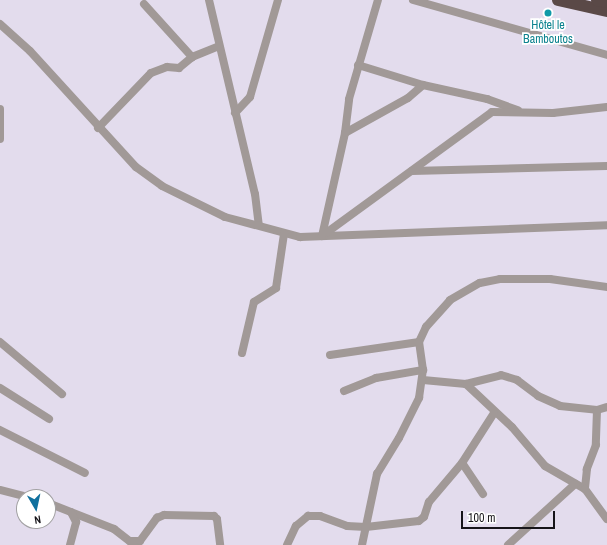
<!DOCTYPE html>
<html>
<head>
<meta charset="utf-8">
<style>
	body { margin:0 }
	#map { position:relative; width:607px; height:545px; overflow:hidden; background:#e3dced; font-family:"Archivo Narrow",sans-serif }
	div>[style] { position:absolute }
	[style*='--x'] { left:calc(var(--x)*1px); top:calc(var(--y)*1px); width:calc(var(--w)*1px); rotate:calc(var(--a)*1deg) }
	.street>* { height:8px; margin:-4px; padding:0 4px; transform-origin:4px; border-radius:4px; background:#a19997 }
	.highway>* { height:12px; margin:-6px; padding:0 6px; transform-origin:6px; border-radius:6px; background:#5a4947 }
	.dots>* { width:11px; height:11px; translate:-50% -50%; box-sizing:border-box; border:2px solid #fff; border-radius:50% }
	span { translate:-50% -50%; white-space:nowrap; text-align:center; line-height:1.15; -webkit-text-stroke:3.5px #fff; paint-order:stroke }
	.culture-label { font-size:12px; color:#0d838f }
	.north { position:absolute; left:16px; top:489px; width:40px; height:40px; box-sizing:border-box; background:#fff; border:1px solid #a2a1a3; border-radius:50%; rotate:171deg; font-size:11px; font-weight:700; line-height:16px; text-align:center; color:#161419 }
	.north::after { content:''; display:block; margin:auto; width:14px; height:18px; background:#10709e; clip-path:polygon(50% 0,100% 100%,50% 72%,0 100%) }
	.scale { position:absolute; left:461px; top:511px; width:94px; height:18px; box-sizing:border-box; border:2px solid #161419; border-top:0; padding-left:5px; font-size:12px; line-height:14px; white-space:nowrap; color:#161419; -webkit-text-stroke:3px #fff; paint-order:stroke }
</style>
</head>
<body>
<div id="map">
	<div class="street">
		<i style="--x:209;--y:0;--w:199;--a:76.7"></i>
		<i style="--x:255;--y:194;--w:31;--a:83"></i>
		<i style="--x:413;--y:0;--w:202;--a:15.8"></i>
		<i style="--x:144;--y:4;--w:72;--a:47.8"></i>
		<i style="--x:0;--y:24;--w:40;--a:42"></i>
		<i style="--x:30;--y:51;--w:157;--a:47.6"></i>
		<i style="--x:136;--y:167;--w:32;--a:36"></i>
		<i style="--x:162;--y:186;--w:70;--a:26.2"></i>
		<i style="--x:225;--y:217;--w:78;--a:14.9"></i>
		<i style="--x:300;--y:237;--w:307;--a:-2.2"></i>
		<i style="--x:358;--y:65;--w:68;--a:17.1"></i>
		<i style="--x:423;--y:85;--w:66;--a:12.3"></i>
		<i style="--x:487;--y:99;--w:33;--a:20"></i>
		<i style="--x:0;--y:109;--w:30;--a:90"></i>
		<i style="--x:235;--y:113;--w:22;--a:-47"></i>
		<i style="--x:250;--y:97;--w:101;--a:-73.9"></i>
		<i style="--x:98;--y:128;--w:76;--a:-46.1"></i>
		<i style="--x:151;--y:73;--w:17;--a:-21"></i>
		<i style="--x:167;--y:67;--w:12;--a:5"></i>
		<i style="--x:179;--y:68;--w:17;--a:-40"></i>
		<i style="--x:192;--y:57;--w:29;--a:-22"></i>
		<i style="--x:345;--y:133;--w:72;--a:-29.1"></i>
		<i style="--x:408;--y:98;--w:20;--a:-41"></i>
		<i style="--x:412;--y:171;--w:195;--a:-1.5"></i>
		<i style="--x:322;--y:236;--w:210;--a:-36.1"></i>
		<i style="--x:492;--y:112;--w:61;--a:0.9"></i>
		<i style="--x:553;--y:113;--w:54;--a:-6.3"></i>
		<i style="--x:322;--y:236;--w:106;--a:-77.4"></i>
		<i style="--x:345;--y:133;--w:34;--a:-83"></i>
		<i style="--x:349;--y:99;--w:103;--a:-73.7"></i>
		<i style="--x:0;--y:342;--w:81;--a:40"></i>
		<i style="--x:242;--y:353;--w:52;--a:-76.8"></i>
		<i style="--x:254;--y:302;--w:26;--a:-32"></i>
		<i style="--x:276;--y:288;--w:55;--a:-81.6"></i>
		<i style="--x:330;--y:355;--w:90;--a:-8.3"></i>
		<i style="--x:423;--y:380;--w:43;--a:5.3"></i>
		<i style="--x:466;--y:384;--w:36;--a:-14"></i>
		<i style="--x:501;--y:375;--w:17;--a:17"></i>
		<i style="--x:517;--y:380;--w:26;--a:37"></i>
		<i style="--x:538;--y:396;--w:24;--a:24"></i>
		<i style="--x:560;--y:406;--w:37;--a:6"></i>
		<i style="--x:597;--y:410;--w:10;--a:-17"></i>
		<i style="--x:466;--y:384;--w:63;--a:43.1"></i>
		<i style="--x:512;--y:427;--w:51;--a:49.8"></i>
		<i style="--x:545;--y:466;--w:46;--a:29.9"></i>
		<i style="--x:0;--y:388;--w:58;--a:32.3"></i>
		<i style="--x:344;--y:391;--w:35;--a:-22"></i>
		<i style="--x:376;--y:378;--w:48;--a:-9.7"></i>
		<i style="--x:597;--y:410;--w:35;--a:92"></i>
		<i style="--x:596;--y:445;--w:26;--a:111"></i>
		<i style="--x:587;--y:469;--w:20;--a:96"></i>
		<i style="--x:585;--y:489;--w:37;--a:54"></i>
		<i style="--x:0;--y:430;--w:95;--a:26.8"></i>
		<i style="--x:0;--y:490;--w:30;--a:14"></i>
		<i style="--x:483;--y:494;--w:37;--a:-124"></i>
		<i style="--x:462;--y:463;--w:59;--a:-57.4"></i>
		<i style="--x:48;--y:503;--w:71;--a:21.5"></i>
		<i style="--x:114;--y:529;--w:24;--a:38"></i>
		<i style="--x:130;--y:541;--w:10;--a:0"></i>
		<i style="--x:140;--y:541;--w:29;--a:-54"></i>
		<i style="--x:157;--y:518;--w:8;--a:-23"></i>
		<i style="--x:164;--y:515;--w:50;--a:1.1"></i>
		<i style="--x:214;--y:516;--w:4;--a:45"></i>
		<i style="--x:217;--y:519;--w:26;--a:83"></i>
		<i style="--x:70;--y:545;--w:24;--a:-75"></i>
		<i style="--x:76;--y:522;--w:11;--a:-117"></i>
		<i style="--x:287;--y:545;--w:21;--a:-65"></i>
		<i style="--x:296;--y:526;--w:16;--a:-40"></i>
		<i style="--x:308;--y:516;--w:12;--a:0"></i>
		<i style="--x:320;--y:516;--w:29;--a:20"></i>
		<i style="--x:347;--y:526;--w:19;--a:3"></i>
		<i style="--x:366;--y:527;--w:53;--a:-6.5"></i>
		<i style="--x:419;--y:521;--w:6;--a:-39"></i>
		<i style="--x:424;--y:517;--w:16;--a:-72"></i>
		<i style="--x:429;--y:502;--w:51;--a:-49.8"></i>
		<i style="--x:362;--y:545;--w:73;--a:-78.1"></i>
		<i style="--x:377;--y:474;--w:42;--a:-58.6"></i>
		<i style="--x:399;--y:438;--w:45;--a:-63.4"></i>
		<i style="--x:419;--y:398;--w:28;--a:-82"></i>
		<i style="--x:423;--y:370;--w:28;--a:-98"></i>
		<i style="--x:419;--y:342;--w:17;--a:-65"></i>
		<i style="--x:426;--y:327;--w:36;--a:-48"></i>
		<i style="--x:450;--y:300;--w:34;--a:-30"></i>
		<i style="--x:480;--y:283;--w:20;--a:-11"></i>
		<i style="--x:500;--y:279;--w:50;--a:0"></i>
		<i style="--x:550;--y:279;--w:58;--a:8"></i>
		<i style="--x:508;--y:545;--w:91;--a:-42.3"></i>
	</div>
	<div class="highway">
		<i style="--x:558;--y:0;--w:50;--a:12.7"></i>
		<i style="--x:597;--y:0;--w:10;--a:11"></i>
	</div>
	<div class="dots">
		<i style="left:548px;top:13px;background:#0f9aa8"></i>
	</div>
	<div class="culture-label">
		<span style="left:548px;top:33px">Hôtel le<br>Bamboutos</span>
	</div>
	<div class="north">N</div>
	<div class="scale">100 m</div>
</div>
</body>
</html>
